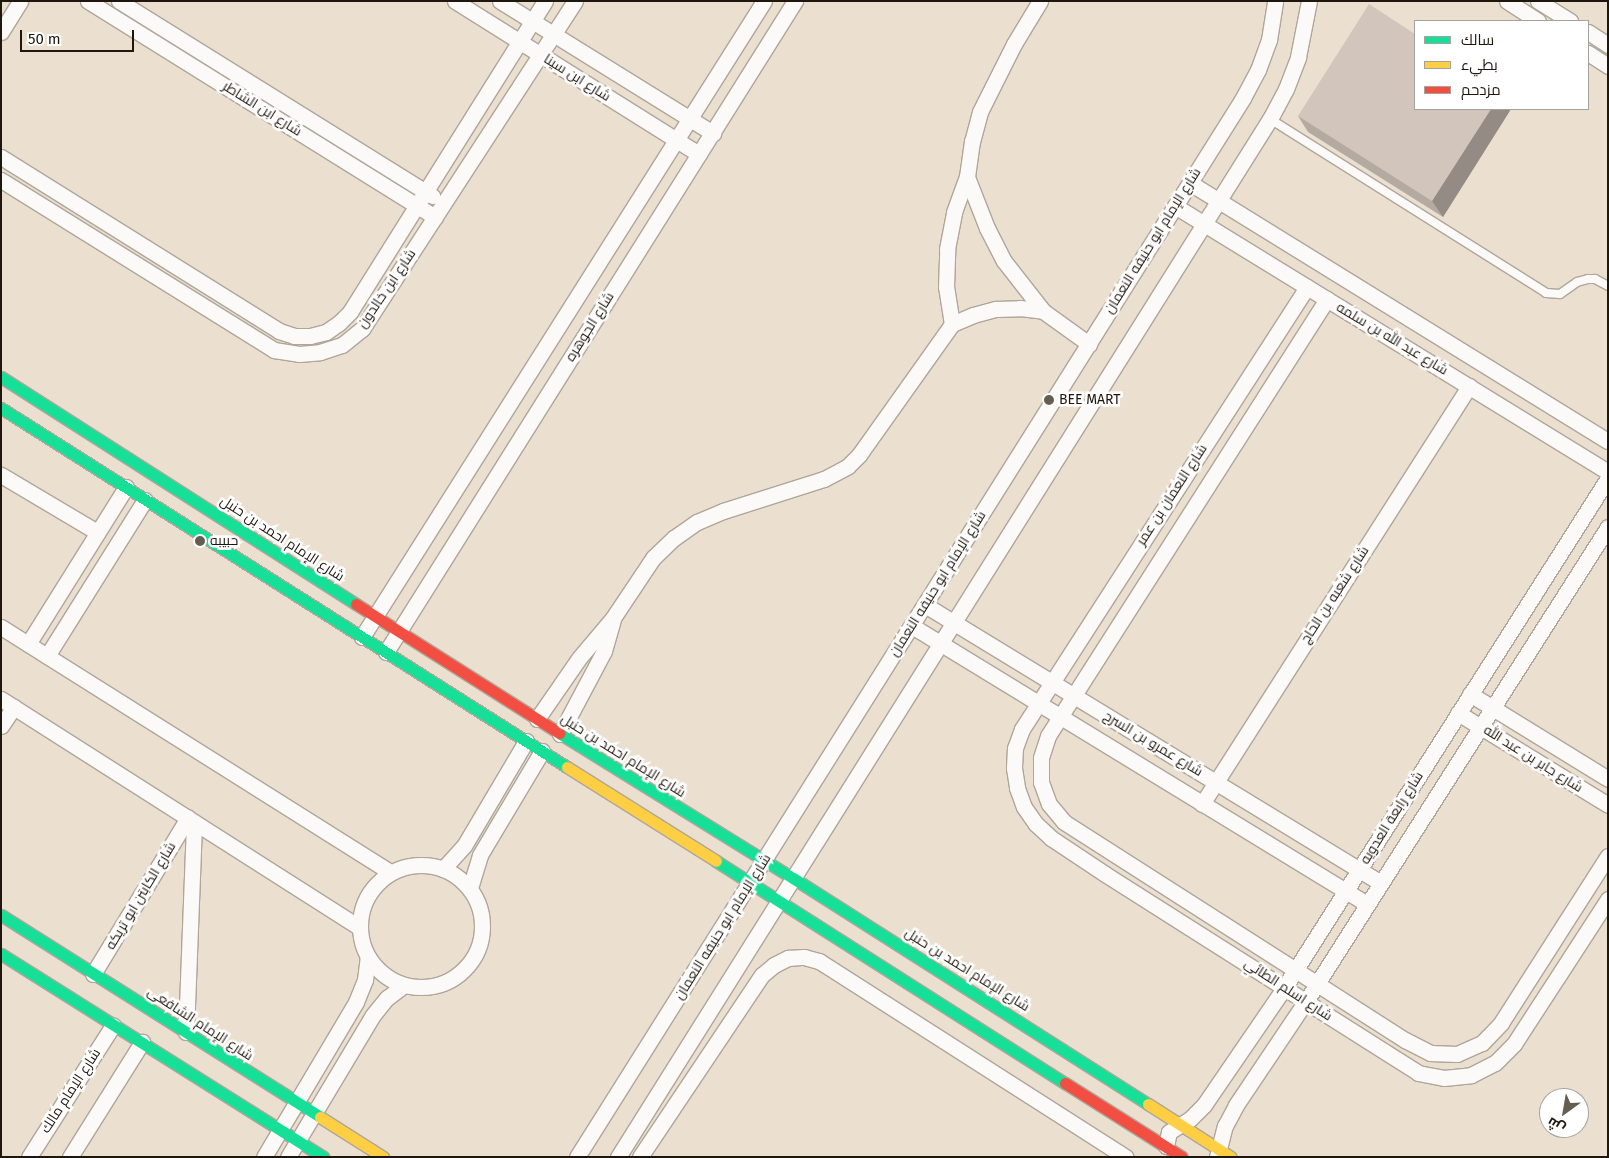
<!DOCTYPE html>
<html>
<head>
<meta charset="utf-8">
<style>
	body { margin:0 }
	#map { position:relative; width:1609px; height:1158px; overflow:hidden; background:#ebdfcf; font-family:"Fira Sans",Cairo,sans-serif }
	div>[style] { position:absolute }
	[style*='--x'] { left:calc(var(--x)*1px); top:calc(var(--y)*1px); width:calc(var(--w)*1px); rotate:calc(var(--a)*1deg) }
	.roads { filter:drop-shadow(1px 0 #afa69a) drop-shadow(-1px 0 #afa69a) drop-shadow(0 1px #afa69a) drop-shadow(0 -1px #afa69a) }
	.lane>* { height:8px; margin:-4px; padding:0 4px; transform-origin:4px; border-radius:4px; background:#fcfaf8 }
	.street>* { height:15px; margin:-7.5px; padding:0 7.5px; transform-origin:7.5px; border-radius:7.5px; background:#fcfaf8 }
	.street>.ring { margin:-7.5px; padding:0; box-sizing:content-box; background:none; border:15px solid #fcfaf8; border-radius:50% }
	.fast>* { height:11px; margin:-5.5px; padding:0 5.5px; transform-origin:5.5px; border-radius:5.5px; background:#16e098 }
	.slow>* { height:11px; margin:-5.5px; padding:0 5.5px; transform-origin:5.5px; border-radius:5.5px; background:#ffcf43 }
	.jam>* { height:11px; margin:-5.5px; padding:0 5.5px; transform-origin:5.5px; border-radius:5.5px; background:#f24e42 }
	.wall>* { inset:0; background:#b5aaa2 }
	.shaded-wall>* { inset:0; background:#938b84 }
	.building>* { inset:0; background:#d2c6bc }
	.dots>* { width:14px; height:14px; translate:-50% -50%; box-sizing:border-box; border:2px solid #fff; border-radius:50% }
	span { translate:-50% -50%; white-space:nowrap; text-align:center; line-height:1.15; -webkit-text-stroke:5px #fff; paint-order:stroke }
	.street-label { font-size:14px; color:#1f170d }
	.poi-label { font-size:14px; color:#1f170d }
	.left { translate:0 -50%; text-align:left }
	.frame { position:absolute; inset:0; border:2px solid #1f170d; pointer-events:none }
	.legend { position:absolute; left:1414px; top:20px; width:175px; height:90px; box-sizing:border-box; background:#fff; border:1px solid #a5a29e; margin:0; padding:6px 9px; list-style:none; font-size:15px; color:#1f170d }
	.legend li { display:flex; align-items:center; gap:10px; height:25px }
	.legend b { width:25px; border:1px solid #a5a29e }
	.north { position:absolute; left:1539px; top:1088px; width:50px; height:50px; box-sizing:border-box; background:#fff; border:1px solid #a5a29e; border-radius:50%; rotate:212deg; font-size:14px; font-weight:700; line-height:20px; text-align:center; color:#1f170d }
	.north::after { content:''; display:block; margin:auto; width:18px; height:22px; background:#665d51; clip-path:polygon(50% 0,100% 100%,50% 72%,0 100%) }
	.scale { position:absolute; left:20px; top:30px; width:114px; height:22px; box-sizing:border-box; border:2px solid #1f170d; border-top:0; padding-left:6px; font-size:15px; line-height:18px; white-space:nowrap; color:#1f170d; -webkit-text-stroke:4px #fff; paint-order:stroke }
</style>
</head>
<body>
<div id="map">
	<div class="roads">
		<div class="lane">
			<i style="--x:1270;--y:119;--w:326;--a:32.2"></i>
			<i style="--x:1546;--y:293;--w:14;--a:4"></i>
			<i style="--x:1560;--y:294;--w:21;--a:-35"></i>
			<i style="--x:1577;--y:282;--w:11;--a:-15"></i>
			<i style="--x:1588;--y:279;--w:7;--a:0"></i>
			<i style="--x:1595;--y:279;--w:15;--a:28"></i>
		</div>
		<div class="street">
			<i style="--x:88;--y:1;--w:409;--a:31.9"></i>
			<i style="--x:119;--y:1;--w:369;--a:31.9"></i>
			<i style="--x:455;--y:1;--w:288;--a:32.1"></i>
			<i style="--x:500;--y:1;--w:251;--a:31.8"></i>
			<i style="--x:1040;--y:1;--w:50;--a:121.2"></i>
			<i style="--x:1014;--y:44;--w:76;--a:116.6"></i>
			<i style="--x:980;--y:112;--w:30;--a:105"></i>
			<i style="--x:972;--y:141;--w:36;--a:98"></i>
			<i style="--x:967;--y:177;--w:55;--a:68.6"></i>
			<i style="--x:987;--y:228;--w:37;--a:63"></i>
			<i style="--x:1004;--y:261;--w:63;--a:52"></i>
			<i style="--x:1043;--y:311;--w:57;--a:35.7"></i>
			<i style="--x:1507;--y:1;--w:37;--a:33"></i>
			<i style="--x:1538;--y:1;--w:38;--a:32"></i>
			<i style="--x:1;--y:32;--w:36;--a:-58"></i>
			<i style="--x:1588;--y:32;--w:24;--a:33"></i>
			<i style="--x:1588;--y:53;--w:24;--a:33"></i>
			<i style="--x:1;--y:157;--w:328;--a:32"></i>
			<i style="--x:279;--y:331;--w:16;--a:18"></i>
			<i style="--x:294;--y:336;--w:16;--a:0"></i>
			<i style="--x:310;--y:336;--w:16;--a:-14"></i>
			<i style="--x:326;--y:332;--w:16;--a:-35"></i>
			<i style="--x:339;--y:323;--w:16;--a:-45"></i>
			<i style="--x:350;--y:312;--w:367;--a:-57.9"></i>
			<i style="--x:1;--y:180;--w:322;--a:31.9"></i>
			<i style="--x:274;--y:350;--w:25;--a:9"></i>
			<i style="--x:299;--y:354;--w:21;--a:-5"></i>
			<i style="--x:320;--y:352;--w:23;--a:-18"></i>
			<i style="--x:342;--y:345;--w:26;--a:-39"></i>
			<i style="--x:362;--y:329;--w:391;--a:-57"></i>
			<i style="--x:1190;--y:183;--w:491;--a:31.7"></i>
			<i style="--x:1175;--y:206;--w:508;--a:31.56"></i>
			<i style="--x:1307;--y:287;--w:526;--a:122.81"></i>
			<i style="--x:1022;--y:729;--w:20;--a:110"></i>
			<i style="--x:1015;--y:748;--w:20;--a:93"></i>
			<i style="--x:1014;--y:768;--w:20;--a:81"></i>
			<i style="--x:1017;--y:788;--w:20;--a:70"></i>
			<i style="--x:1024;--y:807;--w:21;--a:55"></i>
			<i style="--x:1036;--y:824;--w:21;--a:43"></i>
			<i style="--x:1051;--y:838;--w:65;--a:33.7"></i>
			<i style="--x:1105;--y:874;--w:371;--a:32.4"></i>
			<i style="--x:1418;--y:1073;--w:26;--a:11"></i>
			<i style="--x:1444;--y:1078;--w:27;--a:-6"></i>
			<i style="--x:1471;--y:1075;--w:27;--a:-27"></i>
			<i style="--x:1495;--y:1063;--w:27;--a:-45"></i>
			<i style="--x:1514;--y:1044;--w:173;--a:-57"></i>
			<i style="--x:1327;--y:299;--w:518;--a:122.56"></i>
			<i style="--x:1048;--y:736;--w:23;--a:108"></i>
			<i style="--x:1041;--y:758;--w:24;--a:90"></i>
			<i style="--x:1041;--y:782;--w:23;--a:70"></i>
			<i style="--x:1049;--y:804;--w:23;--a:50"></i>
			<i style="--x:1064;--y:822;--w:405;--a:32.6"></i>
			<i style="--x:1405;--y:1040;--w:28;--a:27"></i>
			<i style="--x:1430;--y:1053;--w:27;--a:2"></i>
			<i style="--x:1457;--y:1054;--w:27;--a:-24"></i>
			<i style="--x:1482;--y:1043;--w:28;--a:-46"></i>
			<i style="--x:1501;--y:1023;--w:198;--a:-57.4"></i>
			<i style="--x:952;--y:324;--w:37;--a:-99"></i>
			<i style="--x:946;--y:287;--w:38;--a:-88"></i>
			<i style="--x:947;--y:249;--w:38;--a:-79"></i>
			<i style="--x:954;--y:212;--w:37;--a:-70"></i>
			<i style="--x:1;--y:475;--w:112;--a:30.7"></i>
			<i style="--x:925;--y:605;--w:534;--a:31.37"></i>
			<i style="--x:912;--y:626;--w:533;--a:31.42"></i>
			<i style="--x:1;--y:627;--w:460;--a:32.2"></i>
			<i style="--x:362;--y:637;--w:752;--a:-57.7"></i>
			<i style="--x:28;--y:644;--w:185;--a:-58"></i>
			<i style="--x:386;--y:652;--w:769;--a:-57.86"></i>
			<i style="--x:47;--y:656;--w:184;--a:-57.9"></i>
			<i style="--x:1470;--y:694;--w:162;--a:31.6"></i>
			<i style="--x:1;--y:699;--w:424;--a:32.5"></i>
			<i style="--x:1458;--y:713;--w:176;--a:31.5"></i>
			<i style="--x:537;--y:719;--w:75;--a:-55.3"></i>
			<i style="--x:580;--y:657;--w:51;--a:-49.8"></i>
			<i style="--x:613;--y:618;--w:72;--a:-56.3"></i>
			<i style="--x:653;--y:558;--w:29;--a:-44"></i>
			<i style="--x:674;--y:538;--w:28;--a:-35"></i>
			<i style="--x:697;--y:522;--w:28;--a:-23"></i>
			<i style="--x:723;--y:511;--w:106;--a:-17.6"></i>
			<i style="--x:824;--y:479;--w:27;--a:-28"></i>
			<i style="--x:848;--y:466;--w:16;--a:-45"></i>
			<i style="--x:859;--y:455;--w:161;--a:-54.6"></i>
			<i style="--x:952;--y:324;--w:23;--a:-23"></i>
			<i style="--x:973;--y:315;--w:24;--a:-15"></i>
			<i style="--x:996;--y:309;--w:24;--a:-2"></i>
			<i style="--x:1020;--y:308;--w:23;--a:7"></i>
			<i style="--x:1;--y:726;--w:23;--a:-56"></i>
			<i style="--x:560;--y:734;--w:94;--a:-62.1"></i>
			<i style="--x:604;--y:651;--w:32;--a:-74"></i>
			<i style="--x:1202;--y:804;--w:496;--a:-57.4"></i>
			<i class="ring" style="left:360px;top:865px;width:107px;height:107px"></i>
			<i style="--x:443;--y:869;--w:31;--a:-48"></i>
			<i style="--x:464;--y:846;--w:122;--a:-59.4"></i>
			<i style="--x:470;--y:888;--w:34;--a:-73"></i>
			<i style="--x:480;--y:855;--w:121;--a:-59.2"></i>
			<i style="--x:93;--y:974;--w:183;--a:-58.7"></i>
			<i style="--x:186;--y:1032;--w:210;--a:-87.8"></i>
			<i style="--x:1166;--y:1146;--w:14;--a:-78"></i>
			<i style="--x:1169;--y:1132;--w:25;--a:-32"></i>
			<i style="--x:1190;--y:1119;--w:20;--a:-45"></i>
			<i style="--x:1204;--y:1105;--w:142;--a:-55.6"></i>
			<i style="--x:1284;--y:988;--w:604;--a:-57.57"></i>
			<i style="--x:29;--y:1157;--w:156;--a:-57.5"></i>
			<i style="--x:70;--y:1157;--w:136;--a:-57.9"></i>
			<i style="--x:264;--y:1157;--w:180;--a:-59.3"></i>
			<i style="--x:356;--y:1002;--w:24;--a:-68"></i>
			<i style="--x:365;--y:980;--w:23;--a:-83"></i>
			<i style="--x:288;--y:1157;--w:165;--a:-59.1"></i>
			<i style="--x:373;--y:1015;--w:22;--a:-51"></i>
			<i style="--x:387;--y:998;--w:21;--a:-37"></i>
			<i style="--x:577;--y:1157;--w:1251;--a:-57.83"></i>
			<i style="--x:1243;--y:98;--w:32;--a:-62"></i>
			<i style="--x:1258;--y:70;--w:32;--a:-70"></i>
			<i style="--x:1269;--y:40;--w:39;--a:-81"></i>
			<i style="--x:618;--y:1157;--w:1226;--a:-57.87"></i>
			<i style="--x:1270;--y:119;--w:34;--a:-62"></i>
			<i style="--x:1286;--y:89;--w:34;--a:-69"></i>
			<i style="--x:1298;--y:57;--w:57;--a:-78.9"></i>
			<i style="--x:640;--y:1157;--w:219;--a:-56.2"></i>
			<i style="--x:762;--y:975;--w:16;--a:-40"></i>
			<i style="--x:774;--y:965;--w:16;--a:-27"></i>
			<i style="--x:788;--y:958;--w:16;--a:-4"></i>
			<i style="--x:804;--y:957;--w:16;--a:15"></i>
			<i style="--x:819;--y:961;--w:364;--a:32.6"></i>
			<i style="--x:1217;--y:1157;--w:32;--a:-76"></i>
			<i style="--x:1225;--y:1126;--w:24;--a:-62"></i>
			<i style="--x:1236;--y:1105;--w:125;--a:-56.1"></i>
			<i style="--x:1306;--y:1001;--w:562;--a:-57.5"></i>
		</div>
		<div class="fast">
			<i style="--x:1;--y:377;--w:421;--a:32.6"></i>
			<i style="--x:1;--y:408;--w:670;--a:32.39"></i>
			<i style="--x:559;--y:733;--w:275;--a:31.8"></i>
			<i style="--x:793;--y:878;--w:421;--a:32.5"></i>
			<i style="--x:716;--y:861;--w:414;--a:32.5"></i>
			<i style="--x:1;--y:915;--w:378;--a:32.3"></i>
			<i style="--x:1;--y:954;--w:381;--a:32.2"></i>
		</div>
		<div class="slow">
			<i style="--x:567;--y:767;--w:176;--a:32.2"></i>
			<i style="--x:1148;--y:1104;--w:98;--a:32.6"></i>
			<i style="--x:320;--y:1117;--w:75;--a:32.4"></i>
		</div>
		<div class="jam">
			<i style="--x:356;--y:604;--w:241;--a:32.4"></i>
			<i style="--x:1065;--y:1083;--w:138;--a:32.3"></i>
		</div>
	</div>
	<div class="wall">
		<i style="clip-path:polygon(1415px 109px,1511px 109px,1443px 217px,1308px 132px,1298px 116px)"></i>
	</div>
	<div class="shaded-wall">
		<i style="clip-path:polygon(1491px 109px,1511px 109px,1443px 217px,1432px 201px)"></i>
	</div>
	<div class="building">
		<i style="clip-path:polygon(1369px 4px,1415px 34px,1415px 109px,1491px 109px,1432px 201px,1298px 116px)"></i>
	</div>
	<div class="dots">
		<i style="left:1049px;top:400px;background:#665d51"></i>
		<i style="left:200px;top:541px;background:#665d51"></i>
	</div>
	<div class="street-label">
		<span style="left:577px;top:78px;rotate:32deg">شارع ابن سينا</span>
		<span style="left:262px;top:109px;rotate:32deg">شارع ابن الشاطر</span>
		<span style="left:1153px;top:241px;rotate:-58deg">شارع الإمام ابو حنيفه النعمان</span>
		<span style="left:387px;top:289px;rotate:-56deg">شارع ابن خالدون</span>
		<span style="left:590px;top:327px;rotate:-58deg">شارع الجوهره</span>
		<span style="left:1392px;top:339px;rotate:31deg">شارع عبد الله بن سلمه</span>
		<span style="left:1172px;top:495px;rotate:-57deg">شارع النعمان بن عمر</span>
		<span style="left:282px;top:539px;rotate:33deg">شارع الإمام احمد بن حنبل</span>
		<span style="left:938px;top:584px;rotate:-58deg">شارع الإمام ابو حنيفه النعمان</span>
		<span style="left:1335px;top:595px;rotate:-57deg">شارع شعبه بن الحاج</span>
		<span style="left:1153px;top:744px;rotate:31deg">شارع عمرو بن السرح</span>
		<span style="left:623px;top:756px;rotate:32deg">شارع الإمام احمد بن حنبل</span>
		<span style="left:1533px;top:759px;rotate:32deg">شارع جابر بن عبد الله</span>
		<span style="left:1392px;top:818px;rotate:-58deg">شارع رابعة العدويه</span>
		<span style="left:141px;top:896px;rotate:-59deg">شارع الكابتن ابو تريكه</span>
		<span style="left:723px;top:927px;rotate:-58deg">شارع الإمام ابو حنيفه النعمان</span>
		<span style="left:967px;top:970px;rotate:32deg">شارع الإمام احمد بن حنبل</span>
		<span style="left:1288px;top:990px;rotate:33deg">شارع اسلم الطائي</span>
		<span style="left:200px;top:1024px;rotate:33deg">شارع الإمام الشافعى</span>
		<span style="left:71px;top:1091px;rotate:-57deg">شارع الإمام مالك</span>
	</div>
	<div class="poi-label">
		<span class="left" style="left:1059px;top:400px">BEE MART</span>
		<span class="left" style="left:210px;top:541px">حبيبه</span>
	</div>
	<div class="frame"></div>
	<ul class="legend">
	<li><b style="height:6px;background:#16e098"></b>سالك</li>
	<li><b style="height:6px;background:#ffcf43"></b>بطيء</li>
	<li><b style="height:6px;background:#f24e42"></b>مزدحم</li>
	</ul>
	<div class="north">ش</div>
	<div class="scale">50 m</div>
</div>
</body>
</html>
